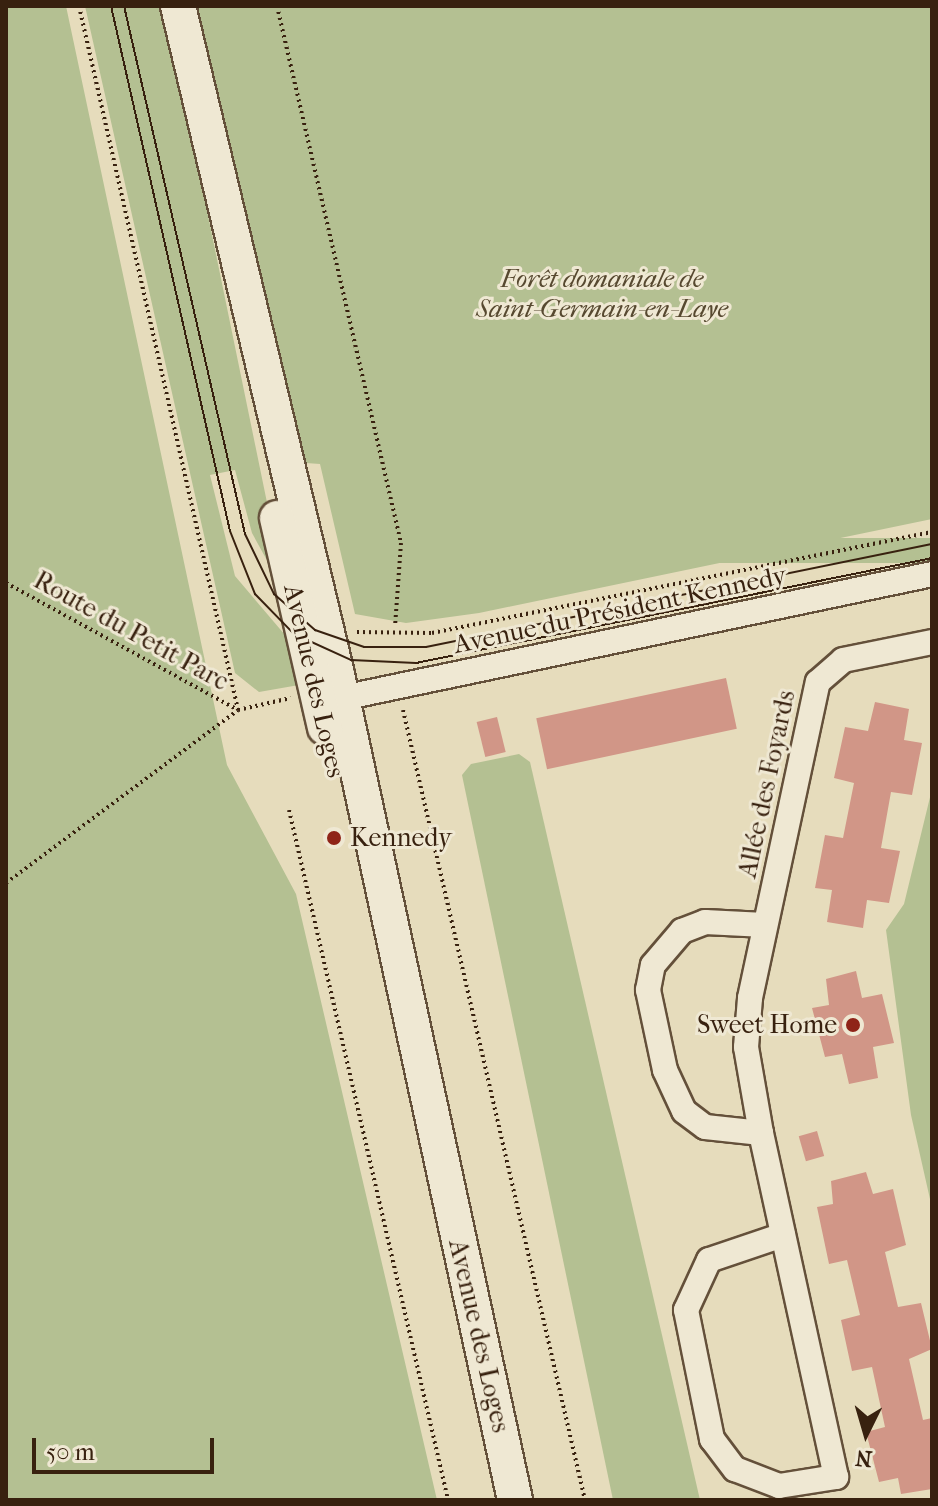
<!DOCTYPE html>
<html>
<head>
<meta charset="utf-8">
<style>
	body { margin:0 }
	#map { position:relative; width:938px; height:1506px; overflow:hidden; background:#e6dcbc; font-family:"IM FELL French Canon",serif }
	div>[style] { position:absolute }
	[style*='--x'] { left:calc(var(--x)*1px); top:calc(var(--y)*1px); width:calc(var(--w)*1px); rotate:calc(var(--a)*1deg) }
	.green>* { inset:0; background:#b4c092; transform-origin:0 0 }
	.building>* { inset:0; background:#d19687; transform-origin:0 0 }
	.path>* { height:4px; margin-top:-2px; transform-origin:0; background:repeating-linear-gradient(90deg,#38210f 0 2px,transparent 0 6px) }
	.roads { filter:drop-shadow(2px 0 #64503a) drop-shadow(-2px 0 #64503a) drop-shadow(0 2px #64503a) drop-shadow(0 -2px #64503a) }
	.minor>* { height:24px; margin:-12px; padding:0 12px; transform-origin:12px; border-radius:12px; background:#efe8d3 }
	.secondary>* { height:34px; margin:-17px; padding:0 17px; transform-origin:17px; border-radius:17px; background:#efe8d3 }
	.tram>* { height:2px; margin:-1px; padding:0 1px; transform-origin:1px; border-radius:1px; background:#38210f }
	.dots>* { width:22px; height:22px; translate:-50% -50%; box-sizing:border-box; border:4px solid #efe8d3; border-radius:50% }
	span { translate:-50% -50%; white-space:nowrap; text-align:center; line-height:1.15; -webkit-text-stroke:6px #efe8d3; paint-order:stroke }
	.park-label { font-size:26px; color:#574930; font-style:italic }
	.street-label { font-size:26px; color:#38210f }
	.poi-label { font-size:26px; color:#38210f }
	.left { translate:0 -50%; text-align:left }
	.right { translate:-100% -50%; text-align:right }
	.frame { position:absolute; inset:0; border:8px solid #38210f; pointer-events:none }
	.north { position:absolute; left:826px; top:1394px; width:80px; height:80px; -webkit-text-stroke:6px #efe8d3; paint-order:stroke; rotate:185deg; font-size:22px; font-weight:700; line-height:32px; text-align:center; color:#38210f }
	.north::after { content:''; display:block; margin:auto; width:28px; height:36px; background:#38210f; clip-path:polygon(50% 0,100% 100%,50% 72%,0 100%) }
	.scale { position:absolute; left:32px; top:1438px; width:182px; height:36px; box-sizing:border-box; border:4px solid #38210f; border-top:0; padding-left:10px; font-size:24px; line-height:28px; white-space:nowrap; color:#38210f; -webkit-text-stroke:6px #efe8d3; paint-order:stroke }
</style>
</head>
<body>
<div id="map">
	<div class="green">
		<i style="clip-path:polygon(6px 6px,66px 6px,227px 765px,296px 894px,437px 1500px,6px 1500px)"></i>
		<i style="clip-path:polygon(85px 6px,165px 6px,286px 595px,252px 533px,235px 470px,210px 475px,235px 576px,291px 642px,299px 685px,259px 692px,235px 673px)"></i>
		<i style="clip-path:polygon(192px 6px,932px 6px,932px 519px,479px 613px,406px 623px,355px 614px,320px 464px,306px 463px,293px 447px)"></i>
		<i style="left:932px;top:538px;width:25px;height:539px;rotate:90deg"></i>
		<i style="clip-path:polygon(519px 754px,530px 762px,700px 1500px,613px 1500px,462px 775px,471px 764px)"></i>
		<i style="clip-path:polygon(932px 789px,932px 1208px,911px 1115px,886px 930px,904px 904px)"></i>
	</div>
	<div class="building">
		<i style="left:726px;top:678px;width:52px;height:194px;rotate:78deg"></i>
		<i style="clip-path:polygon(875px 702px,909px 709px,904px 740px,922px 743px,912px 795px,891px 792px,881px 848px,900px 851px,889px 903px,867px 900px,863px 928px,827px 922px,832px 890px,815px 888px,825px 835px,843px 838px,854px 783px,834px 778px,845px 727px,868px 731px)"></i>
		<i style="left:497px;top:717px;width:36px;height:21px;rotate:76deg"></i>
		<i style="clip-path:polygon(856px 971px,862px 998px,882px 994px,894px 1043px,873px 1047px,878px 1078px,849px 1084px,842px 1054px,825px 1057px,812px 1008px,829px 1005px,826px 979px)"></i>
		<i style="left:817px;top:1131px;width:26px;height:19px;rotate:74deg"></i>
		<i style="clip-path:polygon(866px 1172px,873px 1194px,893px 1189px,906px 1245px,885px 1252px,898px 1307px,921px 1303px,932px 1349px,909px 1359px,923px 1420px,932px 1418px,932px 1489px,901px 1494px,898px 1478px,879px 1482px,866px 1432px,885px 1427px,872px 1367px,852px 1371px,841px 1320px,860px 1315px,847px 1260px,829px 1264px,817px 1207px,833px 1204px,831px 1181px)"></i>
	</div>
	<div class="path">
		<i style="--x:79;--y:6;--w:722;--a:77.27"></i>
		<i style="--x:277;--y:6;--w:551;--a:77"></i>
		<i style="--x:401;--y:543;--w:83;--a:94.1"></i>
		<i style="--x:6;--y:583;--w:264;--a:28.7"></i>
		<i style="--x:357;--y:632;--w:75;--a:0.8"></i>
		<i style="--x:432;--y:633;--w:510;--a:-11.42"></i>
		<i style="--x:403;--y:710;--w:811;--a:77.03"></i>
		<i style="--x:289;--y:810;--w:708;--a:77.02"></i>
		<i style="--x:6;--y:883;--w:289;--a:-36.7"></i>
		<i style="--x:238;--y:710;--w:54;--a:-12.8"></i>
	</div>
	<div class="roads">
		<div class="minor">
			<i style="--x:328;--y:701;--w:617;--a:-11.87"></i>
			<i style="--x:761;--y:1133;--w:56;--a:-173.9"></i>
			<i style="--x:705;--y:1127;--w:26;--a:-143"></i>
			<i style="--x:684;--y:1111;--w:45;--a:-114.9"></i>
			<i style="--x:665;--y:1070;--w:82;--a:-102"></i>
			<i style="--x:648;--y:990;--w:25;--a:-79"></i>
			<i style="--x:653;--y:965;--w:45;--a:-49.5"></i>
			<i style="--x:682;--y:931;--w:25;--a:-21"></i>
			<i style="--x:705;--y:922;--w:60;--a:2.9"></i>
			<i style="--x:783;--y:1235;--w:78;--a:161.3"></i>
			<i style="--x:709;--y:1260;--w:55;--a:114.7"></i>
			<i style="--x:686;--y:1310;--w:132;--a:78.6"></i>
			<i style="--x:712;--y:1439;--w:38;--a:53"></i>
			<i style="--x:735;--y:1469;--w:47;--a:21.1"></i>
			<i style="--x:779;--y:1486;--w:58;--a:-9"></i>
			<i style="--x:836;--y:1477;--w:352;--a:-102.3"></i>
			<i style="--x:761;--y:1133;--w:87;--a:-99.9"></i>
			<i style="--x:746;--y:1047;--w:49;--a:-85.3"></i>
			<i style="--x:750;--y:998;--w:323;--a:-77.9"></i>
			<i style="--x:818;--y:682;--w:33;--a:-41"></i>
			<i style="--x:843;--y:660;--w:91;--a:-11.4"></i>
		</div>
		<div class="secondary">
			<i style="--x:178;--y:6;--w:683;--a:76.62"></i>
			<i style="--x:336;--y:670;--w:849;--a:77.83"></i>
			<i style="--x:277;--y:518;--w:215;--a:77.1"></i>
		</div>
	</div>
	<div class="tram">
		<i style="--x:111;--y:6;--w:538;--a:77.23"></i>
		<i style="--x:230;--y:531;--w:68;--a:68.4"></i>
		<i style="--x:255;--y:594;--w:56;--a:45.7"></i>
		<i style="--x:294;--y:634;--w:63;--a:24.5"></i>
		<i style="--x:351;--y:660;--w:65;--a:2.6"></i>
		<i style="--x:416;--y:663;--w:527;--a:-11.5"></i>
		<i style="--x:124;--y:6;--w:542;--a:77.09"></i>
		<i style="--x:245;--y:534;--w:67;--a:64.2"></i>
		<i style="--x:274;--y:594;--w:55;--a:41.3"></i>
		<i style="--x:315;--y:630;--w:52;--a:19.1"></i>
		<i style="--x:364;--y:647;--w:62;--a:0"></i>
		<i style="--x:426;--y:647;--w:516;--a:-11.51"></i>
	</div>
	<div class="dots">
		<i style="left:334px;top:838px;background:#8f2418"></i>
		<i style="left:853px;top:1025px;background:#8f2418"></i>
	</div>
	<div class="park-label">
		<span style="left:602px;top:294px">Forêt domaniale de<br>Saint-Germain-en-Laye</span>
	</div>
	<div class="street-label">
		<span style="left:620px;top:610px;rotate:-12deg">Avenue du Président Kennedy</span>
		<span style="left:131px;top:631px;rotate:29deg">Route du Petit Parc</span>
		<span style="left:314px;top:681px;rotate:77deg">Avenue des Loges</span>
		<span style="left:767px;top:784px;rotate:-78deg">Allée des Foyards</span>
		<span style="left:479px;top:1336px;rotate:77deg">Avenue des Loges</span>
	</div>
	<div class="poi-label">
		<span class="left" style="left:350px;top:838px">Kennedy</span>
		<span class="right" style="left:837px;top:1025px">Sweet Home</span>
	</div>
	<div class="frame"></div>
	<div class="north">N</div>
	<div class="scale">50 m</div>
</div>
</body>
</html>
